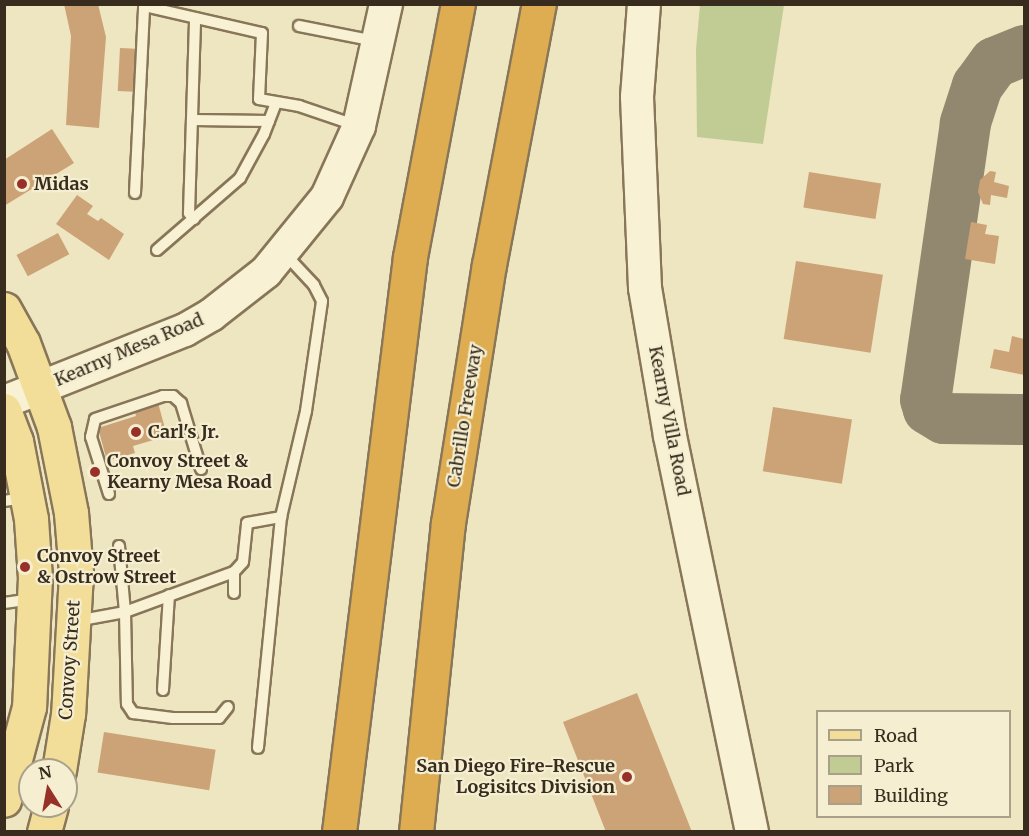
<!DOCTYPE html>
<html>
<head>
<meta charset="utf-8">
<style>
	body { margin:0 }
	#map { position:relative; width:1029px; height:836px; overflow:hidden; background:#eee5c1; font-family:Merriweather,serif }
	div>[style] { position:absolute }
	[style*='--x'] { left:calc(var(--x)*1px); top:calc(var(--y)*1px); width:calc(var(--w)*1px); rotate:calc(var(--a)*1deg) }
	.green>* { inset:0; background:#c1cc95 }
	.taxiway>* { height:51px; margin:-25.5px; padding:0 25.5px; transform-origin:25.5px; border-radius:25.5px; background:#92886f }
	.building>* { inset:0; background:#cca277; transform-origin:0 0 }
	.roads { filter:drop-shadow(2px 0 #887659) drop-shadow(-2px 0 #887659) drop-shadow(0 2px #887659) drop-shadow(0 -2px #887659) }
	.service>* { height:10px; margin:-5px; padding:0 5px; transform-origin:5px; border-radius:5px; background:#f9f1d4 }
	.secondary>* { height:32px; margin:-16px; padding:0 16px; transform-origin:16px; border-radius:16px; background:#f9f1d4 }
	.primary>* { height:33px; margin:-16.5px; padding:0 16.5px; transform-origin:16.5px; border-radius:16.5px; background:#f2de98 }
	.motorway>* { height:33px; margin:-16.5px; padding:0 16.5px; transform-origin:16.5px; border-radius:16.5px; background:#deac51 }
	.dots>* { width:16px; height:16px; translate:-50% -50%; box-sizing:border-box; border:3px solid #f5eed1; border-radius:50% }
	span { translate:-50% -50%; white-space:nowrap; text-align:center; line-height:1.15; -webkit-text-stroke:4.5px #f5eed1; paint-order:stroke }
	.poi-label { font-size:18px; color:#372c1d; font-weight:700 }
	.left { translate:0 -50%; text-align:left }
	.right { translate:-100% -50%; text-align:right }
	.street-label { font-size:18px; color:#372c1d }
	.frame { position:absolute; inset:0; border:6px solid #372c1d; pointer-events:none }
	.legend { position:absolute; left:816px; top:710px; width:195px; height:108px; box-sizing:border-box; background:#f5eed1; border:2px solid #a9a089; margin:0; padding:8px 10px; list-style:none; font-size:18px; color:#372c1d }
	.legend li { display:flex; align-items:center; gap:12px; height:30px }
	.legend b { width:30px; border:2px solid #a9a089 }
	.north { position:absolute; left:18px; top:758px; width:60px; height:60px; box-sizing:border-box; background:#f5eed1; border:2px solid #a9a089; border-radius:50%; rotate:349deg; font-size:16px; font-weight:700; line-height:24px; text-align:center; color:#372c1d }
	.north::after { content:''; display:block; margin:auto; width:21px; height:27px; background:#973128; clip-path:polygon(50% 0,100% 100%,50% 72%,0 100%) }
</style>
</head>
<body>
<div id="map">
	<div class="green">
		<i style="clip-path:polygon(700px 5px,784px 5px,763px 144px,697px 137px,696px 49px)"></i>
	</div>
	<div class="taxiway">
		<i style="--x:1024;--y:50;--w:32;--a:158"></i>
		<i style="--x:994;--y:62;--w:29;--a:126"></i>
		<i style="--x:977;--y:85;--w:40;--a:108"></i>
		<i style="--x:965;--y:123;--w:279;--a:98.2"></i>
		<i style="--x:925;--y:399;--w:10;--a:73"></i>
		<i style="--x:928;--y:409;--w:17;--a:31"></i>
		<i style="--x:943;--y:418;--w:81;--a:0.7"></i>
	</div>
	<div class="building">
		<i style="clip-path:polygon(64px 4px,98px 4px,106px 37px,99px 128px,66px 125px,71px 36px)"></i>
		<i style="left:120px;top:48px;width:21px;height:43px;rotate:3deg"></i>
		<i style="clip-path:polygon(52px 129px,74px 163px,4px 206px,4px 160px)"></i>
		<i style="clip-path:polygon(990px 171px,996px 172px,994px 182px,1009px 186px,1007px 198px,991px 195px,990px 205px,983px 204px,978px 192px,980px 180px)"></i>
		<i style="left:809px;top:172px;width:73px;height:36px;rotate:9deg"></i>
		<i style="clip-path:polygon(77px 195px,93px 206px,87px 214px,98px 221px,101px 218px,124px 234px,109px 260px,56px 224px)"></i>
		<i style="clip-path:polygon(971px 222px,987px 225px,985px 234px,999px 236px,995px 264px,965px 259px)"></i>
		<i style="left:58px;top:233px;width:24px;height:47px;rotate:62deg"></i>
		<i style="left:796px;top:261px;width:88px;height:79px;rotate:9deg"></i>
		<i style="clip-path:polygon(1012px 336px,1024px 339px,1024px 375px,990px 368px,994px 349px,1009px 352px)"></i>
		<i style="clip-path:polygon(157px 399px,167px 436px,133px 446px,135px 453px,107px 461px,98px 428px,136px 416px,133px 405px)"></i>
		<i style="left:773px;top:407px;width:80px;height:65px;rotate:9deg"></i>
		<i style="clip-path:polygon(637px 693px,692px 832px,606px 832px,563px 722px)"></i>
		<i style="left:104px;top:732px;width:113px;height:41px;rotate:9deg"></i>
	</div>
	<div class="roads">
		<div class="service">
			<i style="--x:299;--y:26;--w:77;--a:11.2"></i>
			<i style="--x:193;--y:120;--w:76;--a:0.8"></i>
			<i style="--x:135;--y:193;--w:187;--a:-87.2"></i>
			<i style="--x:144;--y:6;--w:121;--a:12.9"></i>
			<i style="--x:262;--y:33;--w:66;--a:92.6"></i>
			<i style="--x:259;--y:99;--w:41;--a:9.9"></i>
			<i style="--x:299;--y:106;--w:59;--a:18.7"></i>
			<i style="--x:194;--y:219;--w:8;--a:-130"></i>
			<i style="--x:189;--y:213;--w:195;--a:-88.2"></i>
			<i style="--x:157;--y:250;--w:110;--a:-40.9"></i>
			<i style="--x:240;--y:178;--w:50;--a:-61.4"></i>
			<i style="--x:264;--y:134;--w:33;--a:-69"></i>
			<i style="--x:109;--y:494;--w:60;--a:-107.5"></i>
			<i style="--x:91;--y:437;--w:18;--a:-77"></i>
			<i style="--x:95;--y:419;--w:72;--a:-18.7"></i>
			<i style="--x:163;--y:396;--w:10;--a:0"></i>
			<i style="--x:173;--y:396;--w:11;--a:41"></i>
			<i style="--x:181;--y:403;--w:69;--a:73.1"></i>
			<i style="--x:4;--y:501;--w:19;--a:-9"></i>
			<i style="--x:281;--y:517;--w:109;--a:-76.7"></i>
			<i style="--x:306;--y:411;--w:111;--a:-81.7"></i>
			<i style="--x:322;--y:301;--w:18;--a:-117"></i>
			<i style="--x:314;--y:285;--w:42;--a:-133.1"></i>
			<i style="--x:119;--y:546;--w:66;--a:84.8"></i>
			<i style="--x:125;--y:612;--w:92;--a:88.8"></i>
			<i style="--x:127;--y:704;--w:11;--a:56"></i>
			<i style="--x:133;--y:713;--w:40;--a:7.1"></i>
			<i style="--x:173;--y:718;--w:46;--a:0"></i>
			<i style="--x:219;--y:718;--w:14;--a:-51"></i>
			<i style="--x:234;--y:593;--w:21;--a:-90"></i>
			<i style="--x:4;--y:603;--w:27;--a:-8"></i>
			<i style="--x:76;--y:621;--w:50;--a:-10.4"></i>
			<i style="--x:125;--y:612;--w:116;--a:-20.2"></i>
			<i style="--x:234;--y:572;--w:13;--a:-48"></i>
			<i style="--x:243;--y:562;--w:39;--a:-84"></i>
			<i style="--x:247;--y:523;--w:35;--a:-10"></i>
			<i style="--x:281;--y:517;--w:232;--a:95.7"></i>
			<i style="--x:163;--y:690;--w:95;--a:-86.4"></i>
		</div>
		<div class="secondary">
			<i style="--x:644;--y:4;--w:93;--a:94.3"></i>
			<i style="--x:637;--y:97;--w:191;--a:87.6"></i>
			<i style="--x:645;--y:288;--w:150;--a:80.4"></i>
			<i style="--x:670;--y:436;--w:404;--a:78.3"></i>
			<i style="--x:4;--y:402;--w:195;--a:-21.7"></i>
			<i style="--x:185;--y:330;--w:30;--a:-30"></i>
			<i style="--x:211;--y:315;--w:70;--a:-38"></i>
			<i style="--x:266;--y:272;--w:97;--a:-50.9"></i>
			<i style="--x:327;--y:197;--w:78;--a:-65.7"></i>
			<i style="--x:359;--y:126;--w:125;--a:-77.5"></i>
		</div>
		<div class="primary">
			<i style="--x:4;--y:309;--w:39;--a:61"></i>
			<i style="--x:23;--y:343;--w:90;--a:69.7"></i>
			<i style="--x:54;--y:427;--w:88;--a:78.8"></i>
			<i style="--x:71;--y:513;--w:60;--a:85.2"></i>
			<i style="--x:76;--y:573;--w:141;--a:93.2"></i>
			<i style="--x:68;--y:714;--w:57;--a:99.1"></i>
			<i style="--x:4;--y:410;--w:33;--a:69"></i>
			<i style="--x:16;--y:441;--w:79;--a:79.1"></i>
			<i style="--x:31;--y:519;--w:58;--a:86.1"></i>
			<i style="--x:35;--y:577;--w:130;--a:92.6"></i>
			<i style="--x:29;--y:707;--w:96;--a:105"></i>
			<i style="--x:44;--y:832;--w:27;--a:-75"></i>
		</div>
		<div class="motorway">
			<i style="--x:339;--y:832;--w:579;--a:-82.96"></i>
			<i style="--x:410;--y:257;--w:258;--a:-79.3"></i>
			<i style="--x:416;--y:832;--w:311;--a:-84.1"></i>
			<i style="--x:448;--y:523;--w:261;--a:-81"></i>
			<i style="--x:489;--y:265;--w:266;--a:-79.2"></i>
		</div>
	</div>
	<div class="dots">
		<i style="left:22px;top:184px;background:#973128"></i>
		<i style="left:136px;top:432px;background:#973128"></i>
		<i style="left:95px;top:472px;background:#973128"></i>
		<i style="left:25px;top:567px;background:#973128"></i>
		<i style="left:627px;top:777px;background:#973128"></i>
	</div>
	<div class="poi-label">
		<span class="left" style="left:34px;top:184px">Midas</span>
		<span class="left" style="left:148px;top:432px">Carl's Jr.</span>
		<span class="left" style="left:107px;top:472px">Convoy Street &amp;<br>Kearny Mesa Road</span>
		<span class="left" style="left:37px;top:567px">Convoy Street<br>&amp; Ostrow Street</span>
		<span class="right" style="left:615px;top:777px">San Diego Fire-Rescue<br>Logisitcs Division</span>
	</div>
	<div class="street-label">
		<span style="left:129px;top:350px;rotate:-23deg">Kearny Mesa Road</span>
		<span style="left:465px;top:416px;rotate:-81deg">Cabrillo Freeway</span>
		<span style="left:669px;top:421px;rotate:79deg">Kearny Villa Road</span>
		<span style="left:70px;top:660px;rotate:-86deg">Convoy Street</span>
	</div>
	<div class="frame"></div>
	<ul class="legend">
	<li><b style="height:8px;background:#f2de98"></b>Road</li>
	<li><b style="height:16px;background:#c1cc95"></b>Park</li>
	<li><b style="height:16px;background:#cca277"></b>Building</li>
	</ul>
	<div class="north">N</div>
</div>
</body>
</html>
